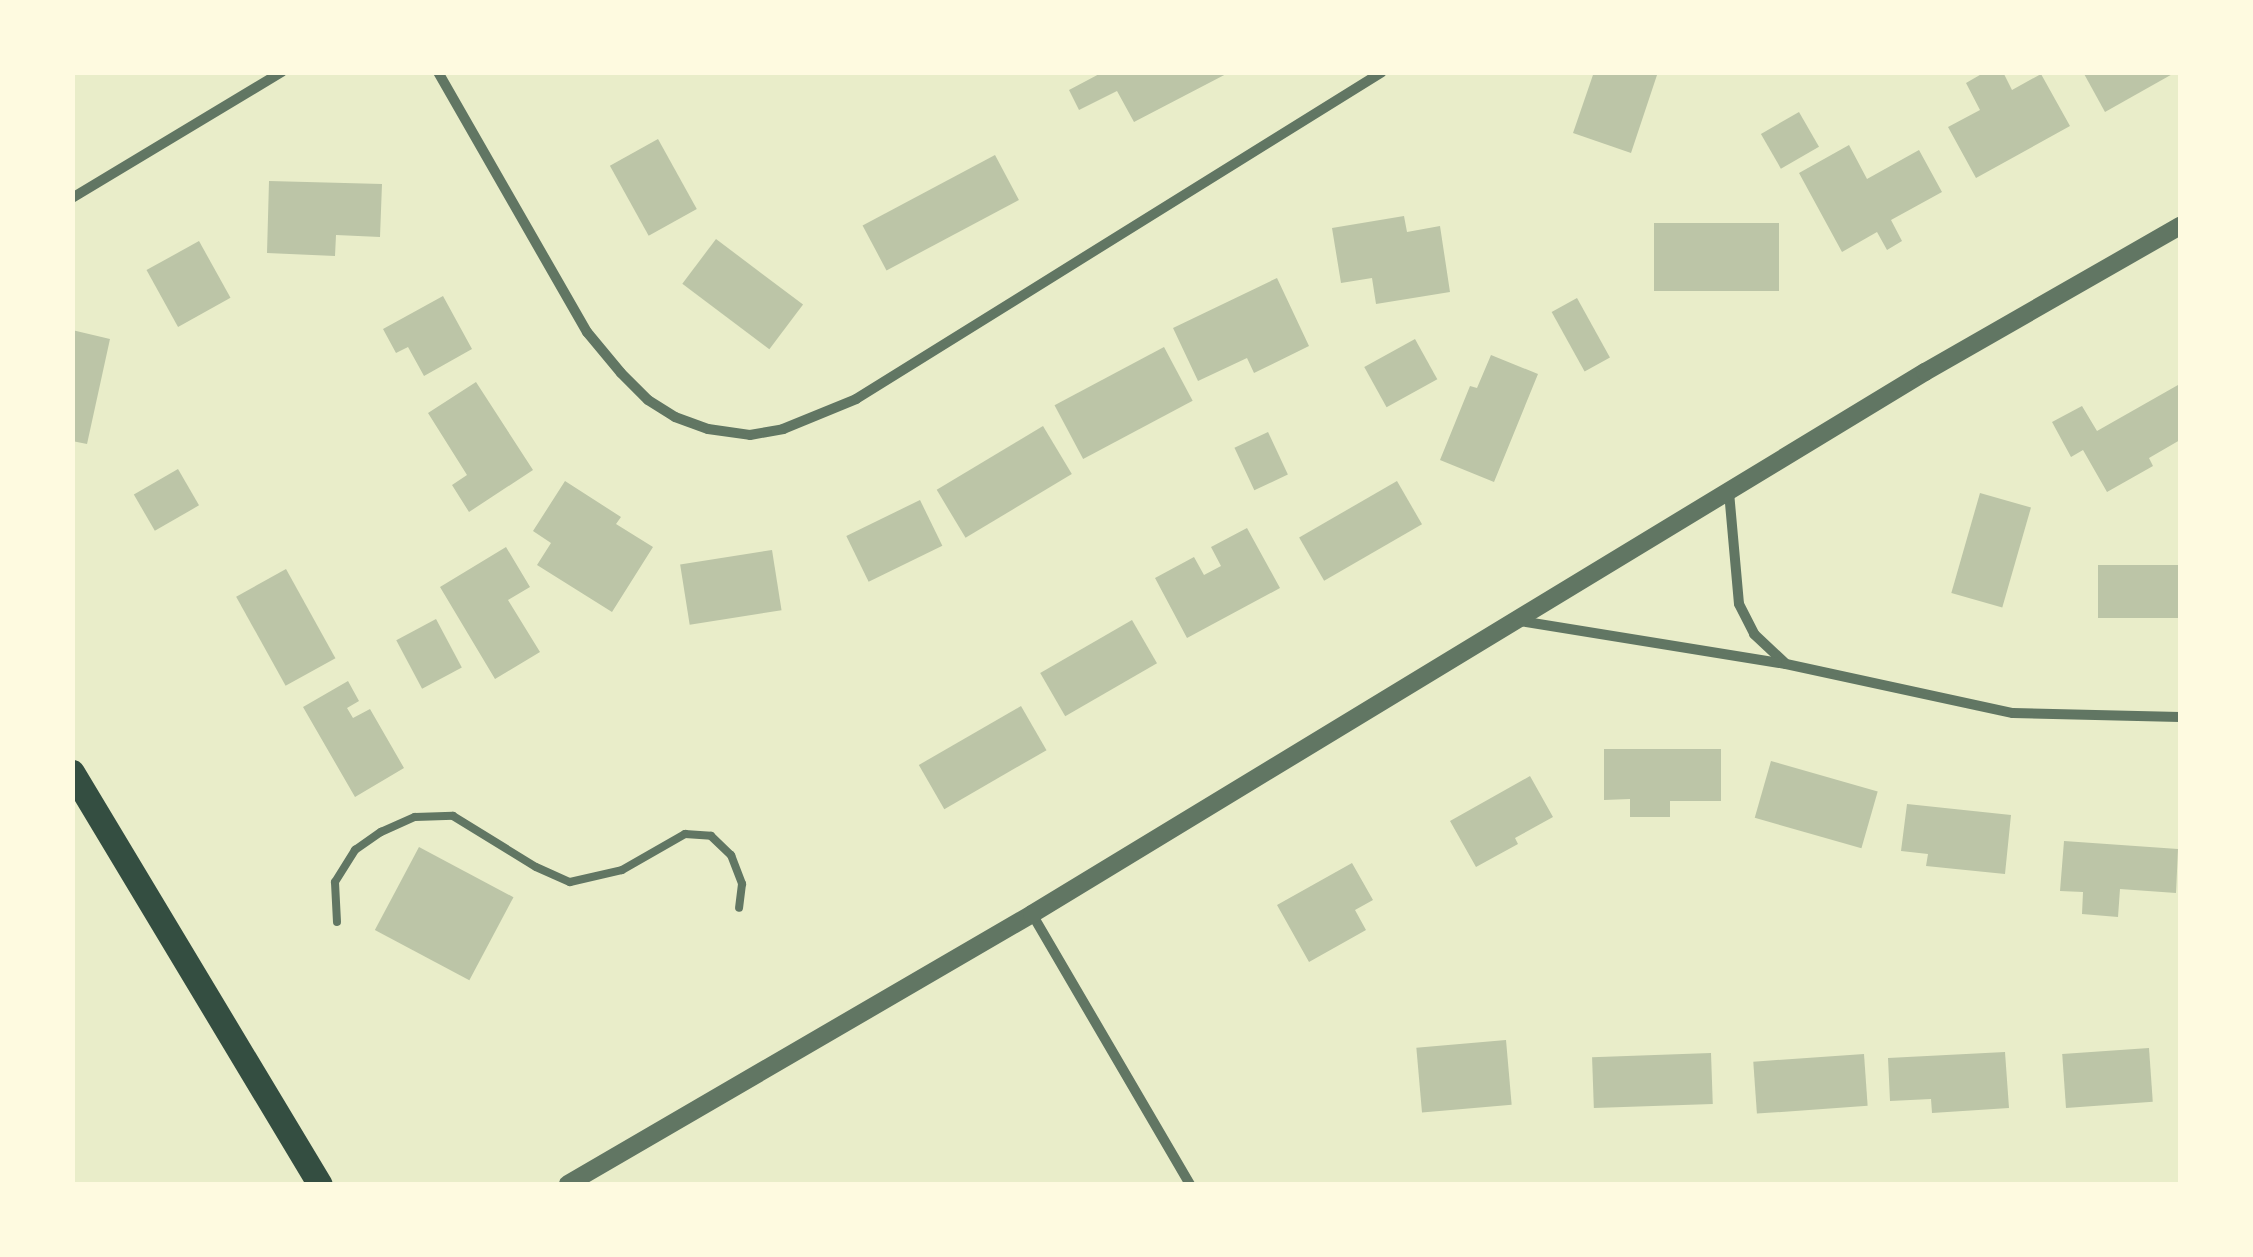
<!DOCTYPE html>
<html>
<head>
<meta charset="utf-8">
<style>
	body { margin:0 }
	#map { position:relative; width:2253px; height:1257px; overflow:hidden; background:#e9edc9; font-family:"Varela Round",sans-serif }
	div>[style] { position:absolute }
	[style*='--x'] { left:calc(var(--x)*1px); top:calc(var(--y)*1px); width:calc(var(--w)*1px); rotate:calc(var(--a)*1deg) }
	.building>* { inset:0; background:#bcc5a7; transform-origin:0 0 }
	.service>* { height:8px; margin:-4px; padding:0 4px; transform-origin:4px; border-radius:4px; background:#617663 }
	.minor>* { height:10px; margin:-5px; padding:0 5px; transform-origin:5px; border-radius:5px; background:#617663 }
	.tertiary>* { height:18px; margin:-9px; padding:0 9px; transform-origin:9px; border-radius:9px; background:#617663 }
	.primary>* { height:25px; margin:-12.5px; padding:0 12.5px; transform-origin:12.5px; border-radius:12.5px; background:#344e41 }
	span { translate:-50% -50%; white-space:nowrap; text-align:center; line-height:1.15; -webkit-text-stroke:10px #fefae0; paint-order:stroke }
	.frame { position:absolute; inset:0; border:75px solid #fefae0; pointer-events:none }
</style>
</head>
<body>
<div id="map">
	<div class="building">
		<i style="clip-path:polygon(1103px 72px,1230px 72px,1134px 122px,1117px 91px,1079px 110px,1069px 90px)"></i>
		<i style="clip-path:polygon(1594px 72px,1658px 72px,1631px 153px,1573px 133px)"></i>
		<i style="clip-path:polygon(1985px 72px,2003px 72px,2012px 90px,2041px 74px,2070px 126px,1976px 178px,1948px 127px,1980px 110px,1966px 83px)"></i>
		<i style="clip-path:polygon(2083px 72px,2176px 72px,2105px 112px)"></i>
		<i style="left:1799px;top:112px;width:40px;height:44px;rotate:60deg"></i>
		<i style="left:658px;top:139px;width:80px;height:55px;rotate:61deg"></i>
		<i style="clip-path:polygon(1849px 145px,1867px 179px,1919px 150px,1942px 192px,1891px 220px,1902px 241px,1887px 250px,1877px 232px,1842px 252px,1799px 173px)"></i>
		<i style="left:995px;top:155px;width:51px;height:150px;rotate:62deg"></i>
		<i style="clip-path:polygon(269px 181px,382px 184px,380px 237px,336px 235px,335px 256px,267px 253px)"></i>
		<i style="clip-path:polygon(1404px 216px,1407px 232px,1440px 226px,1450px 292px,1376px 304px,1372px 278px,1341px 283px,1332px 228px)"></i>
		<i style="left:1654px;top:223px;width:125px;height:68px"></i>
		<i style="left:716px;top:239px;width:109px;height:56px;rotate:37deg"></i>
		<i style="left:199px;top:241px;width:65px;height:60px;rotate:61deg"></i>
		<i style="clip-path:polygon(1277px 278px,1309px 346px,1254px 373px,1247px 358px,1198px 381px,1173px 328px)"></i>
		<i style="clip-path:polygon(443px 296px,472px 349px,424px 376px,408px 347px,396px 353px,383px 329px)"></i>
		<i style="left:1577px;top:298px;width:68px;height:29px;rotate:61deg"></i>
		<i style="clip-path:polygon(72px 330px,110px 339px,87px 444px,72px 441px)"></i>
		<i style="left:1415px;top:339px;width:46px;height:58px;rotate:61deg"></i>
		<i style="left:1164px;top:347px;width:61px;height:124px;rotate:62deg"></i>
		<i style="clip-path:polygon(1491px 355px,1538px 374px,1494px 482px,1440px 460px,1470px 386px,1477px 388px)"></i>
		<i style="clip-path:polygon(476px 382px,533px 470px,469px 512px,452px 485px,467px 475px,428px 413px)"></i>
		<i style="clip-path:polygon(2178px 385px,2180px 440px,2149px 458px,2153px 466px,2107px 492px,2083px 450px,2071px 457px,2052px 422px,2082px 406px,2097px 431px)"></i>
		<i style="left:1043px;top:426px;width:56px;height:124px;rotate:59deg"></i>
		<i style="left:1268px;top:432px;width:47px;height:37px;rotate:65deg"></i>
		<i style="left:178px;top:469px;width:42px;height:51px;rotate:60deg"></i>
		<i style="clip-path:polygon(565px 481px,621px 517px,616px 524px,653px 547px,612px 612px,537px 565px,551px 543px,533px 531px)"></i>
		<i style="left:1397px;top:481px;width:50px;height:113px;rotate:60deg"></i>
		<i style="left:1980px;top:493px;width:53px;height:104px;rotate:16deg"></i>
		<i style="left:920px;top:500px;width:51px;height:82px;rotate:64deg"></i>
		<i style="clip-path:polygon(1247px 528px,1280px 588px,1187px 638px,1155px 578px,1194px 557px,1204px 575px,1221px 566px,1211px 547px)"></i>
		<i style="clip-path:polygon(506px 547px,530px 587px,508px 600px,540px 652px,495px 679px,440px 587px)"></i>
		<i style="left:772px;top:550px;width:61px;height:93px;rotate:81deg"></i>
		<i style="left:2180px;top:565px;width:53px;height:82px;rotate:90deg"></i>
		<i style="left:286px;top:569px;width:102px;height:57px;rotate:61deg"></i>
		<i style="left:436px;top:619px;width:55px;height:45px;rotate:62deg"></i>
		<i style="left:1132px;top:620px;width:50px;height:106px;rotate:60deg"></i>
		<i style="clip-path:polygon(348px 681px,359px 701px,347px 708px,353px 718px,370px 709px,404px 768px,355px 797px,303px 707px)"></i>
		<i style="left:1021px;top:706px;width:51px;height:118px;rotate:60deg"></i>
		<i style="clip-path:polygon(1604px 749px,1721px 749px,1721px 801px,1670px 801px,1670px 817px,1630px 817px,1630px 799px,1604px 800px)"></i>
		<i style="left:1771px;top:761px;width:111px;height:59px;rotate:16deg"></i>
		<i style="clip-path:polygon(1530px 776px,1553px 817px,1515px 838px,1518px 844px,1476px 867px,1450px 821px)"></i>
		<i style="clip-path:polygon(1907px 804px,2011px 815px,2005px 874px,1926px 866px,1928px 854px,1901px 851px)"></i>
		<i style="clip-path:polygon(2064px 841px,2178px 849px,2176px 893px,2120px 889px,2118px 917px,2082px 914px,2083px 892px,2060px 891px)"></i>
		<i style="left:419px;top:847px;width:107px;height:94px;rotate:28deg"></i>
		<i style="clip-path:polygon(1352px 863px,1373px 900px,1355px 910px,1366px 930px,1309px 962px,1277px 905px)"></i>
		<i style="left:1506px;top:1040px;width:65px;height:90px;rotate:85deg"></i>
		<i style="left:2149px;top:1048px;width:54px;height:87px;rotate:86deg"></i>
		<i style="clip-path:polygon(2005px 1052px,2009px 1108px,1932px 1113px,1931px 1099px,1890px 1101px,1888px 1058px)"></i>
		<i style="left:1711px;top:1053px;width:51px;height:119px;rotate:88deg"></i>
		<i style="left:1864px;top:1054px;width:52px;height:111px;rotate:86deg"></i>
	</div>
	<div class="service">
		<i style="--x:337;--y:922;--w:40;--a:-92.9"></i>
		<i style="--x:335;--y:882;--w:38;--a:-58"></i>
		<i style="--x:355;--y:850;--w:32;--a:-35"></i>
		<i style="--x:381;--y:832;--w:37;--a:-24"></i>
		<i style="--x:415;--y:817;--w:38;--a:-2"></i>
		<i style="--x:453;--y:816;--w:97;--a:31.6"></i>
		<i style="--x:536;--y:867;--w:37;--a:24"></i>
		<i style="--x:570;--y:882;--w:53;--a:-13"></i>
		<i style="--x:622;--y:870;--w:73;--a:-29.7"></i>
		<i style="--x:685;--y:834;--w:26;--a:4"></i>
		<i style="--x:711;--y:836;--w:28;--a:44"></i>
		<i style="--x:731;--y:855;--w:31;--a:69"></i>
		<i style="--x:742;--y:884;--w:24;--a:97"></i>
	</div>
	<div class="minor">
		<i style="--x:438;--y:72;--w:300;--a:60.2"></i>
		<i style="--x:587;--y:332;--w:53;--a:50.3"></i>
		<i style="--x:621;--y:373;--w:38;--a:45"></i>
		<i style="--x:648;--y:400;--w:32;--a:32"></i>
		<i style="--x:675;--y:417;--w:35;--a:20"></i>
		<i style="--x:708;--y:429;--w:42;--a:8.1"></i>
		<i style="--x:750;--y:435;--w:34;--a:-10"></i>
		<i style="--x:783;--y:429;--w:79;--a:-22.3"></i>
		<i style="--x:856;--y:399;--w:619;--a:-31.87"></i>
		<i style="--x:72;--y:198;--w:245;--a:-31"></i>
		<i style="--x:1729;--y:492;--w:112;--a:84.9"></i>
		<i style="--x:1739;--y:604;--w:34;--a:63"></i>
		<i style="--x:1754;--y:634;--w:42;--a:43.1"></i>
		<i style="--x:1520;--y:621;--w:269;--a:9.2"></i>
		<i style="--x:1786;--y:664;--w:232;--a:12.2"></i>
		<i style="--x:2013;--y:713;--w:167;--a:1.4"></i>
		<i style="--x:1032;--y:914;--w:313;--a:59.7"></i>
	</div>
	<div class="tertiary">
		<i style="--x:568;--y:1184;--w:537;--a:-30.19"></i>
		<i style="--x:1032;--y:914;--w:1045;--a:-31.26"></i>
		<i style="--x:1925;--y:372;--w:294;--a:-29.8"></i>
	</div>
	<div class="primary">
		<i style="--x:72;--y:772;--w:481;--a:59"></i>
	</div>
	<div class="frame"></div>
</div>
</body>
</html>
